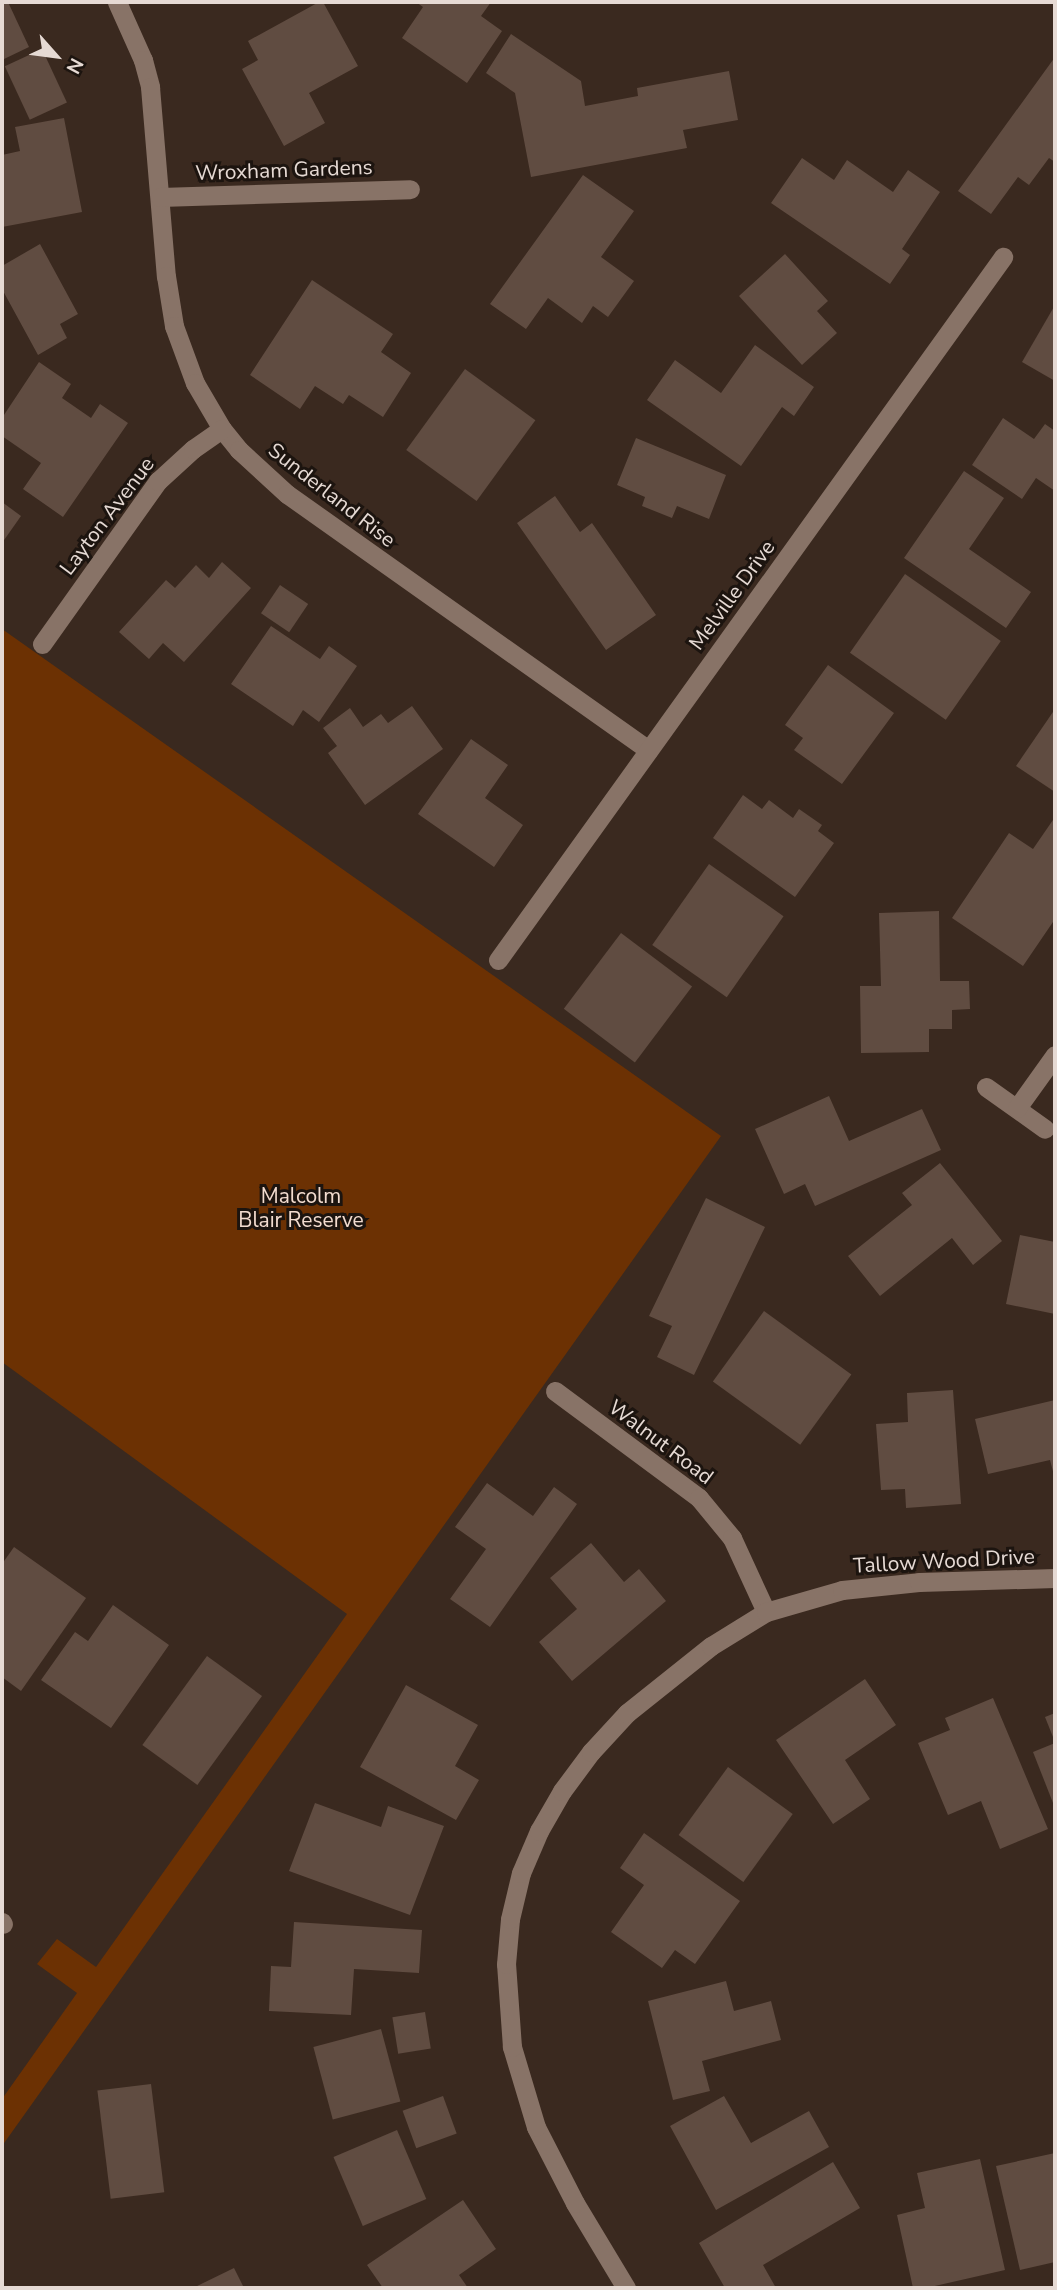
<!DOCTYPE html>
<html>
<head>
<meta charset="utf-8">
<style>
	body { margin:0 }
	#map { position:relative; width:1057px; height:2290px; overflow:hidden; background:#3a291f; font-family:"Nunito Sans",sans-serif }
	div>[style] { position:absolute }
	[style*='--x'] { left:calc(var(--x)*1px); top:calc(var(--y)*1px); width:calc(var(--w)*1px); rotate:calc(var(--a)*1deg) }
	.green>* { inset:0; background:#6c3103 }
	.building>* { inset:0; background:#604c41; transform-origin:0 0 }
	.minor>* { height:19px; margin:-9.5px; padding:0 9.5px; transform-origin:9.5px; border-radius:9.5px; background:#887367 }
	span { translate:-50% -50%; white-space:nowrap; text-align:center; line-height:1.15; -webkit-text-stroke:6px #1c140f; paint-order:stroke }
	.street-label { font-size:21px; color:#e6dad4 }
	.park-label { font-size:21px; color:#f3dccf }
	.frame { position:absolute; inset:0; border:4px solid #e6dad4; pointer-events:none }
	.north { position:absolute; left:21px; top:21px; width:70px; height:70px; -webkit-text-stroke:5px #1c140f; paint-order:stroke; rotate:118deg; font-size:19px; font-weight:700; line-height:28px; text-align:center; color:#e6dad4 }
	.north::after { content:''; display:block; margin:auto; width:24px; height:32px; background:#e6dad4; clip-path:polygon(50% 0,100% 100%,50% 72%,0 100%) }
</style>
</head>
<body>
<div id="map">
	<div class="green">
		<i style="clip-path:polygon(2px 629px,721px 1136px,2px 2146px,2px 2099px,77px 1993px,37px 1964px,57px 1939px,96px 1967px,347px 1614px,2px 1362px)"></i>
	</div>
	<div class="building">
		<i style="clip-path:polygon(2px 2px,8px 2px,29px 47px,2px 60px)"></i>
		<i style="clip-path:polygon(319px 2px,323px 2px,358px 66px,309px 93px,325px 123px,284px 146px,242px 69px,258px 60px,248px 41px)"></i>
		<i style="clip-path:polygon(416px 2px,491px 2px,481px 16px,502px 31px,467px 83px,402px 38px,423px 7px)"></i>
		<i style="clip-path:polygon(511px 34px,581px 81px,585px 106px,638px 96px,637px 88px,729px 71px,738px 120px,683px 130px,687px 148px,531px 177px,515px 93px,486px 73px)"></i>
		<i style="left:42px;top:49px;width:59px;height:41px;rotate:65deg"></i>
		<i style="clip-path:polygon(1055px 57px,1055px 162px,1049px 158px,1029px 185px,1018px 177px,991px 214px,958px 191px)"></i>
		<i style="clip-path:polygon(64px 118px,82px 212px,2px 227px,2px 155px,20px 151px,15px 127px)"></i>
		<i style="clip-path:polygon(802px 158px,834px 180px,847px 160px,893px 192px,908px 170px,940px 192px,902px 249px,910px 255px,890px 284px,771px 203px)"></i>
		<i style="clip-path:polygon(583px 175px,634px 211px,601px 257px,634px 281px,608px 317px,593px 306px,582px 323px,548px 298px,526px 329px,490px 304px)"></i>
		<i style="clip-path:polygon(40px 244px,78px 314px,60px 324px,67px 338px,38px 355px,2px 289px,2px 266px)"></i>
		<i style="clip-path:polygon(785px 254px,828px 301px,817px 311px,837px 333px,802px 365px,739px 296px)"></i>
		<i style="clip-path:polygon(312px 280px,393px 334px,381px 352px,411px 373px,383px 417px,349px 395px,343px 404px,315px 386px,300px 409px,250px 375px)"></i>
		<i style="clip-path:polygon(1055px 305px,1055px 381px,1022px 362px)"></i>
		<i style="clip-path:polygon(755px 345px,814px 387px,794px 416px,782px 407px,741px 466px,647px 400px,675px 360px,721px 393px)"></i>
		<i style="clip-path:polygon(39px 362px,71px 384px,62px 398px,91px 418px,100px 404px,128px 423px,63px 517px,23px 489px,41px 463px,2px 436px,2px 418px)"></i>
		<i style="left:465px;top:369px;width:87px;height:100px;rotate:36deg"></i>
		<i style="clip-path:polygon(1003px 418px,1034px 439px,1045px 424px,1055px 431px,1055px 491px,1036px 478px,1022px 499px,972px 465px)"></i>
		<i style="clip-path:polygon(636px 438px,726px 475px,709px 519px,677px 506px,672px 518px,642px 506px,645px 497px,617px 485px)"></i>
		<i style="clip-path:polygon(964px 471px,1004px 498px,969px 549px,1031px 592px,1006px 628px,904px 558px)"></i>
		<i style="clip-path:polygon(555px 496px,580px 532px,592px 523px,656px 615px,606px 650px,517px 523px)"></i>
		<i style="clip-path:polygon(2px 502px,21px 516px,2px 543px)"></i>
		<i style="clip-path:polygon(222px 562px,251px 588px,184px 662px,163px 643px,149px 659px,119px 632px,166px 580px,175px 588px,196px 565px,209px 578px)"></i>
		<i style="left:905px;top:574px;width:117px;height:96px;rotate:35deg"></i>
		<i style="left:280px;top:585px;width:34px;height:34px;rotate:34deg"></i>
		<i style="clip-path:polygon(271px 626px,320px 659px,329px 646px,357px 666px,319px 722px,303px 710px,293px 726px,231px 684px)"></i>
		<i style="clip-path:polygon(828px 665px,894px 713px,842px 784px,794px 750px,803px 738px,785px 725px)"></i>
		<i style="clip-path:polygon(412px 706px,443px 749px,365px 805px,328px 753px,337px 746px,323px 728px,350px 708px,363px 727px,381px 714px,388px 723px)"></i>
		<i style="clip-path:polygon(1055px 709px,1055px 792px,1016px 766px)"></i>
		<i style="clip-path:polygon(471px 739px,508px 765px,485px 798px,523px 825px,494px 867px,418px 814px)"></i>
		<i style="clip-path:polygon(743px 795px,762px 809px,769px 800px,793px 818px,799px 809px,822px 825px,818px 831px,834px 843px,795px 897px,713px 838px)"></i>
		<i style="clip-path:polygon(1055px 817px,1055px 919px,1023px 966px,952px 918px,1009px 833px,1033px 849px)"></i>
		<i style="left:709px;top:864px;width:91px;height:99px;rotate:35deg"></i>
		<i style="clip-path:polygon(939px 911px,940px 981px,969px 981px,970px 1009px,952px 1010px,952px 1029px,929px 1029px,929px 1052px,861px 1053px,860px 986px,881px 986px,879px 913px)"></i>
		<i style="left:621px;top:933px;width:89px;height:95px;rotate:37deg"></i>
		<i style="clip-path:polygon(829px 1096px,849px 1141px,922px 1109px,941px 1150px,815px 1206px,805px 1184px,784px 1194px,755px 1129px)"></i>
		<i style="clip-path:polygon(940px 1163px,1002px 1241px,973px 1265px,952px 1238px,880px 1296px,848px 1256px,912px 1205px,902px 1193px)"></i>
		<i style="clip-path:polygon(706px 1198px,765px 1227px,694px 1375px,657px 1357px,672px 1326px,649px 1316px)"></i>
		<i style="clip-path:polygon(1020px 1235px,1055px 1242px,1055px 1314px,1006px 1304px)"></i>
		<i style="left:764px;top:1311px;width:108px;height:87px;rotate:36deg"></i>
		<i style="clip-path:polygon(953px 1390px,961px 1504px,906px 1508px,905px 1489px,881px 1490px,876px 1424px,908px 1422px,907px 1393px)"></i>
		<i style="clip-path:polygon(1055px 1400px,1055px 1479px,1050px 1460px,988px 1474px,975px 1419px)"></i>
		<i style="clip-path:polygon(487px 1483px,533px 1516px,554px 1487px,577px 1504px,490px 1627px,450px 1599px,486px 1549px,455px 1527px)"></i>
		<i style="clip-path:polygon(591px 1543px,624px 1582px,639px 1569px,666px 1601px,572px 1681px,539px 1642px,577px 1609px,550px 1578px)"></i>
		<i style="clip-path:polygon(14px 1547px,86px 1598px,21px 1691px,2px 1677px,2px 1564px)"></i>
		<i style="clip-path:polygon(113px 1605px,169px 1645px,111px 1728px,41px 1680px,75px 1632px,88px 1641px)"></i>
		<i style="left:207px;top:1656px;width:68px;height:110px;rotate:36deg"></i>
		<i style="clip-path:polygon(865px 1679px,896px 1725px,845px 1760px,870px 1799px,833px 1824px,776px 1740px)"></i>
		<i style="clip-path:polygon(406px 1685px,478px 1725px,455px 1766px,479px 1780px,456px 1820px,360px 1767px)"></i>
		<i style="clip-path:polygon(993px 1698px,1048px 1829px,1000px 1849px,981px 1801px,948px 1815px,918px 1743px,950px 1730px,945px 1718px)"></i>
		<i style="clip-path:polygon(1055px 1713px,1055px 1742px,1045px 1717px)"></i>
		<i style="clip-path:polygon(1055px 1743px,1055px 1808px,1033px 1752px)"></i>
		<i style="left:728px;top:1767px;width:80px;height:84px;rotate:36deg"></i>
		<i style="clip-path:polygon(315px 1803px,381px 1827px,388px 1806px,444px 1826px,410px 1915px,289px 1871px)"></i>
		<i style="clip-path:polygon(644px 1833px,740px 1901px,695px 1964px,675px 1950px,662px 1968px,611px 1932px,644px 1885px,620px 1868px)"></i>
		<i style="clip-path:polygon(294px 1922px,422px 1930px,419px 1973px,354px 1969px,351px 2015px,269px 2011px,271px 1966px,291px 1967px)"></i>
		<i style="clip-path:polygon(726px 1981px,734px 2011px,771px 2001px,781px 2040px,702px 2061px,710px 2091px,673px 2100px,648px 2001px)"></i>
		<i style="left:425px;top:2012px;width:37px;height:33px;rotate:81deg"></i>
		<i style="left:381px;top:2029px;width:75px;height:70px;rotate:75deg"></i>
		<i style="left:151px;top:2084px;width:109px;height:54px;rotate:83deg"></i>
		<i style="left:443px;top:2096px;width:40px;height:43px;rotate:70deg"></i>
		<i style="clip-path:polygon(724px 2096px,751px 2143px,809px 2111px,829px 2147px,716px 2210px,670px 2126px)"></i>
		<i style="left:397px;top:2130px;width:75px;height:69px;rotate:67deg"></i>
		<i style="clip-path:polygon(1055px 2153px,1055px 2262px,1020px 2270px,996px 2166px)"></i>
		<i style="clip-path:polygon(980px 2159px,1005px 2270px,926px 2288px,913px 2288px,897px 2215px,925px 2208px,917px 2173px)"></i>
		<i style="clip-path:polygon(833px 2162px,860px 2208px,763px 2265px,776px 2288px,725px 2288px,699px 2243px)"></i>
		<i style="clip-path:polygon(463px 2200px,496px 2249px,459px 2275px,468px 2288px,383px 2288px,367px 2265px)"></i>
		<i style="clip-path:polygon(234px 2268px,244px 2288px,193px 2288px)"></i>
	</div>
	<div class="minor">
		<i style="--x:117;--y:2;--w:64;--a:65.9"></i>
		<i style="--x:143;--y:60;--w:28;--a:75"></i>
		<i style="--x:150;--y:87;--w:190;--a:85.2"></i>
		<i style="--x:166;--y:276;--w:51;--a:80.9"></i>
		<i style="--x:174;--y:326;--w:61;--a:69.8"></i>
		<i style="--x:195;--y:383;--w:53;--a:59.6"></i>
		<i style="--x:222;--y:429;--w:27;--a:51"></i>
		<i style="--x:239;--y:450;--w:65;--a:42.5"></i>
		<i style="--x:287;--y:494;--w:443;--a:35.3"></i>
		<i style="--x:160;--y:197;--w:250;--a:-1.8"></i>
		<i style="--x:42;--y:644;--w:200;--a:-54.6"></i>
		<i style="--x:158;--y:481;--w:47;--a:-42.4"></i>
		<i style="--x:193;--y:449;--w:35;--a:-35"></i>
		<i style="--x:498;--y:960;--w:866;--a:-54.31"></i>
		<i style="--x:986;--y:1087;--w:72;--a:35.4"></i>
		<i style="--x:1017;--y:1108;--w:65;--a:-54.4"></i>
		<i style="--x:555;--y:1391;--w:179;--a:36.6"></i>
		<i style="--x:699;--y:1498;--w:52;--a:50.5"></i>
		<i style="--x:732;--y:1538;--w:81;--a:65.3"></i>
		<i style="--x:2;--y:1922;--w:2;--a:63"></i>
		<i style="--x:626;--y:2288;--w:99;--a:-121"></i>
		<i style="--x:575;--y:2203;--w:85;--a:-117.2"></i>
		<i style="--x:536;--y:2127;--w:84;--a:-106.7"></i>
		<i style="--x:512;--y:2047;--w:83;--a:-94.1"></i>
		<i style="--x:506;--y:1964;--w:45;--a:-84.9"></i>
		<i style="--x:510;--y:1919;--w:47;--a:-76.6"></i>
		<i style="--x:521;--y:1873;--w:46;--a:-66.8"></i>
		<i style="--x:539;--y:1831;--w:46;--a:-60.1"></i>
		<i style="--x:562;--y:1791;--w:49;--a:-53.4"></i>
		<i style="--x:591;--y:1752;--w:53;--a:-47.3"></i>
		<i style="--x:627;--y:1713;--w:107;--a:-38.6"></i>
		<i style="--x:711;--y:1646;--w:65;--a:-31.7"></i>
		<i style="--x:766;--y:1612;--w:79;--a:-16.1"></i>
		<i style="--x:842;--y:1590;--w:77;--a:-5.9"></i>
		<i style="--x:919;--y:1582;--w:136;--a:-1.7"></i>
	</div>
	<div class="street-label">
		<span style="left:284px;top:170px;rotate:-2deg">Wroxham Gardens</span>
		<span style="left:332px;top:495px;rotate:38deg">Sunderland Rise</span>
		<span style="left:107px;top:516px;rotate:-53deg">Layton Avenue</span>
		<span style="left:732px;top:595px;rotate:-54deg">Melville Drive</span>
		<span style="left:661px;top:1442px;rotate:37deg">Walnut Road</span>
		<span style="left:944px;top:1561px;rotate:-3deg">Tallow Wood Drive</span>
	</div>
	<div class="park-label">
		<span style="left:301px;top:1208px">Malcolm<br>Blair Reserve</span>
	</div>
	<div class="frame"></div>
	<div class="north">N</div>
</div>
</body>
</html>
